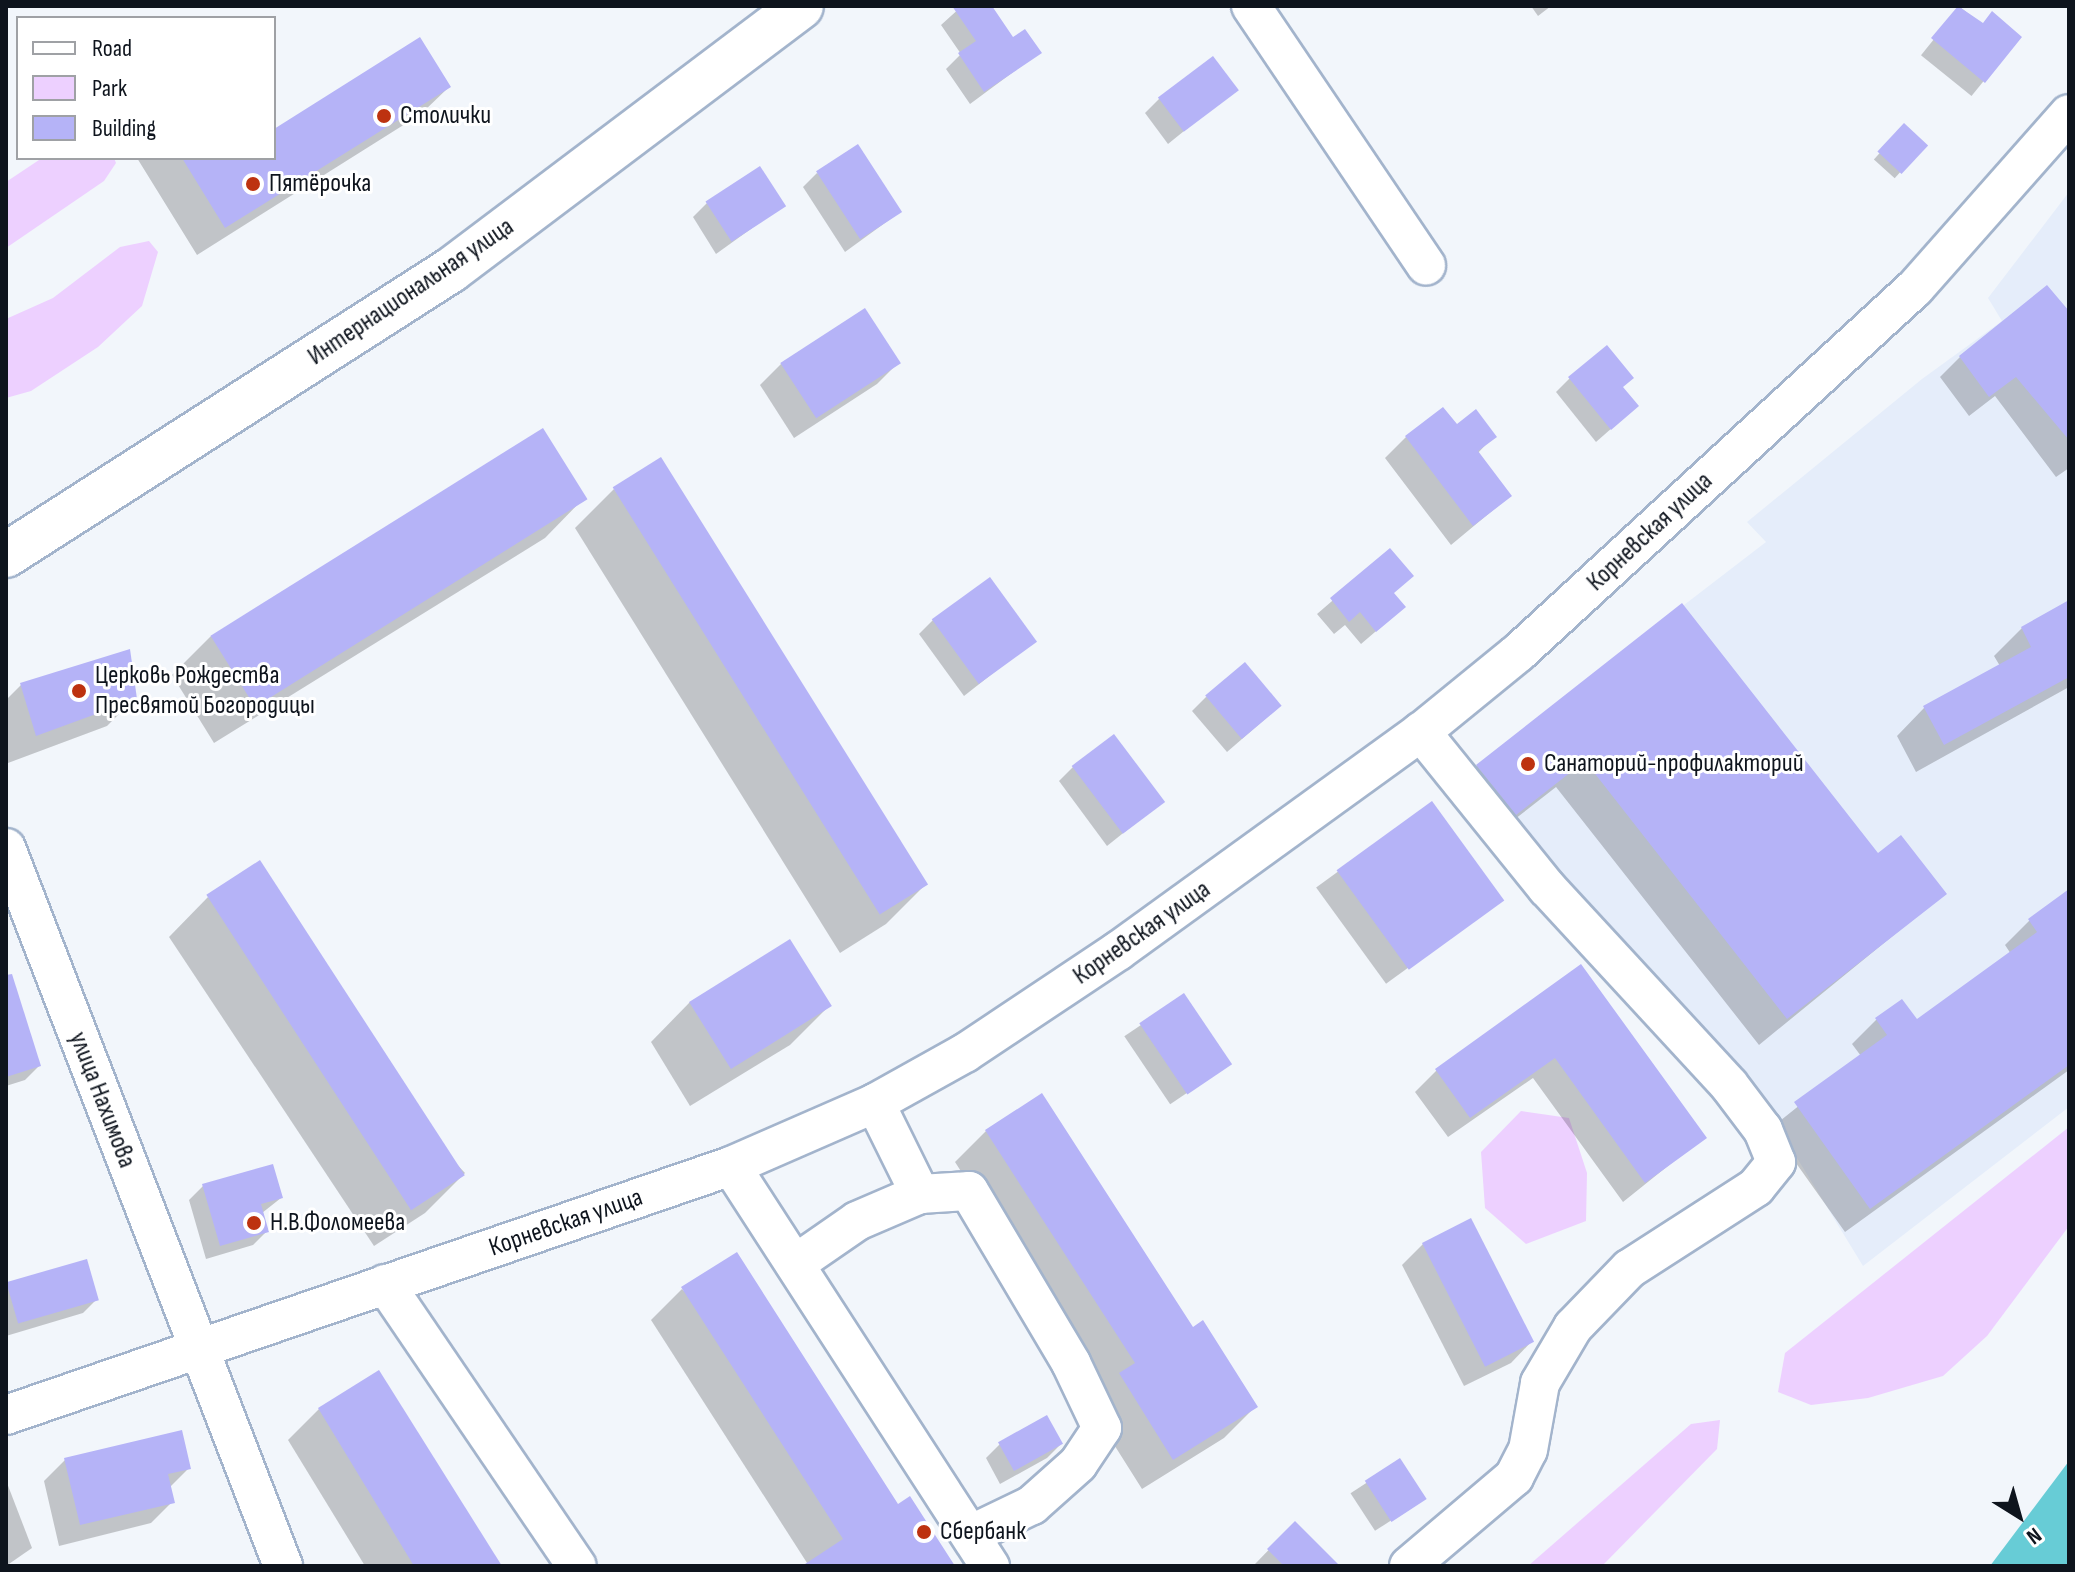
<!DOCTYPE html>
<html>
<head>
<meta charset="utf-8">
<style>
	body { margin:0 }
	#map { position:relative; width:2075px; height:1572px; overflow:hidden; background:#f2f6fb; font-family:"Sofia Sans Condensed",sans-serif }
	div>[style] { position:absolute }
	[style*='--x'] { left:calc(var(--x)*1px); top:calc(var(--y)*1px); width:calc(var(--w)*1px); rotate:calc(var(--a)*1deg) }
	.built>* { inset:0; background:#e5edfa }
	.green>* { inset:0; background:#edd0ff }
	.water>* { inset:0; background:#67ccd6 }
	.shadow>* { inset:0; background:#0003; transform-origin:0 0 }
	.building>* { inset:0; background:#b5b3f7; transform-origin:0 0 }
	.roads { filter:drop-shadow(2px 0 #a3b4cc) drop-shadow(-2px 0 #a3b4cc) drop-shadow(0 2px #a3b4cc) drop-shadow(0 -2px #a3b4cc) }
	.minor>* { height:38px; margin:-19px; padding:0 19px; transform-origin:19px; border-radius:19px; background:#fff }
	.tertiary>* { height:44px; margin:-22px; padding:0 22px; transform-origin:22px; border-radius:22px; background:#fff }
	.dots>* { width:22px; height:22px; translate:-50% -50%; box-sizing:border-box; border:4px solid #fff; border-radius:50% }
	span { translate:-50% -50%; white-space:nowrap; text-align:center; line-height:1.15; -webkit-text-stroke:6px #fff; paint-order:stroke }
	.poi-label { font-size:26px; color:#0e141d }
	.left { translate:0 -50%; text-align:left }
	.street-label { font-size:26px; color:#0e141d }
	.frame { position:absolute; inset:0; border:8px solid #0e141d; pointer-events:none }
	.legend { position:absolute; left:16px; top:16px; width:260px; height:144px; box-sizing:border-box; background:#fff; border:2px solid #9fa1a5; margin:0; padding:10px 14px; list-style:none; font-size:24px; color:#0e141d }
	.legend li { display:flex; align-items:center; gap:16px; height:40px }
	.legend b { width:40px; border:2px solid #9fa1a5 }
	.north { position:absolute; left:1979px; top:1476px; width:80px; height:80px; -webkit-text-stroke:6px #fff; paint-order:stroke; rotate:143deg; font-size:22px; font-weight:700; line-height:32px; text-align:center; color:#0e141d }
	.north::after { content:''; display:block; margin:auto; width:28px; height:36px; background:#0e141d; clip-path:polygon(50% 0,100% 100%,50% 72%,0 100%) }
</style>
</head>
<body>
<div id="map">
	<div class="built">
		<i style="clip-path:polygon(2069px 192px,2069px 1107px,1863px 1266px,1797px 1158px,1692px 1014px,1512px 818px,1472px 768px,1766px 542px,1747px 522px,1922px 379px,2002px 321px,1988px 298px)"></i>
	</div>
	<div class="green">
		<i style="clip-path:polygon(42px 158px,114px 158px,116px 163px,104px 181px,6px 248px,6px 182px)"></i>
		<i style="clip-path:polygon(149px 241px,158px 252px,142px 306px,98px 347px,31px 391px,6px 398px,6px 319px,53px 298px,120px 247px)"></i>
		<i style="clip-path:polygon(1521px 1111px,1569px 1118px,1587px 1173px,1586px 1221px,1526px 1244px,1485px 1208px,1481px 1152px)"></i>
		<i style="clip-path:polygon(2069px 1127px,2069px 1226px,1987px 1336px,1943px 1376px,1868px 1398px,1811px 1405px,1778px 1392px,1785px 1353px)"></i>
		<i style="clip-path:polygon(1720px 1420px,1717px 1449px,1602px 1566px,1528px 1566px,1691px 1424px)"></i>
	</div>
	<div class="water">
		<i style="clip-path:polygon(2069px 1461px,2069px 1566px,1990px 1566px)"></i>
	</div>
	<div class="shadow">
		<i style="clip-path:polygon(962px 6px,989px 6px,1012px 40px,1039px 53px,970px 104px,946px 69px,961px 54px,941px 25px)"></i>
		<i style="clip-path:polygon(1531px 6px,1551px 6px,1538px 16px)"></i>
		<i style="left:1960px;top:7px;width:65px;height:62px;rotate:39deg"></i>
		<i style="clip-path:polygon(449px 87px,421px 114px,197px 255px,137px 158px,274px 158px,274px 131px)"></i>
		<i style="clip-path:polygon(1236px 89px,1168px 144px,1145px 113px,1159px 99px)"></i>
		<i style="left:1904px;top:126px;width:28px;height:45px;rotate:42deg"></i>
		<i style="clip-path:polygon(817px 173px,900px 212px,845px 252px,803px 187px)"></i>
		<i style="clip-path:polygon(707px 203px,783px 206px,716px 254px,693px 217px)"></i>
		<i style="clip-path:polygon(2069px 314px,2069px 468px,2056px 477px,1995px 396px,1969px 416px,1940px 377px,1960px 357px)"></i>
		<i style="clip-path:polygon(898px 363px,877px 384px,794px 438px,760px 385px,781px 364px)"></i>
		<i style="clip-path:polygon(1570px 378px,1621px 387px,1637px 406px,1596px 442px,1556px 392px)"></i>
		<i style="clip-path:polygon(1456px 427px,1494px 436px,1477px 454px,1510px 496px,1451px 545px,1385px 458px,1406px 437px)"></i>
		<i style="clip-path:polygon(614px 489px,926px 884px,886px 924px,840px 953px,575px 528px)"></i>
		<i style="clip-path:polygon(584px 498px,545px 538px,214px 743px,172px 675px,211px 636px)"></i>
		<i style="clip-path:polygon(1390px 551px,1389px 620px,1361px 644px,1345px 625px,1334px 634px,1317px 614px)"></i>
		<i style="clip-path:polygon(2069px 603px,2069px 687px,1916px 772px,1897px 736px,1924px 708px,2000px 666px,1994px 656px,2022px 628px)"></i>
		<i style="clip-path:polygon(1682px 606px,1877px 856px,1944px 894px,1759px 1045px,1556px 787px,1488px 840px,1450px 794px,1477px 766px)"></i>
		<i style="clip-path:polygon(933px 620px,1034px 641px,964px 696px,919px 634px)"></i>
		<i style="clip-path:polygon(21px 685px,135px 698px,107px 726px,8px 763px,6px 700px)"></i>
		<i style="clip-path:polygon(1206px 697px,1280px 706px,1227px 752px,1192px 711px)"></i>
		<i style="clip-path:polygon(1073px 767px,1162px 802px,1107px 846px,1059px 781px)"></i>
		<i style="left:1431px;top:804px;width:119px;height:142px;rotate:54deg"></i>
		<i style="clip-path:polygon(208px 897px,465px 1173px,425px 1213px,374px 1246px,169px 937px)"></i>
		<i style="clip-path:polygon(2069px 897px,2069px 1070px,1845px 1232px,1771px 1128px,1861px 1056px,1852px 1044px,1876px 1020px,1917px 1022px,2011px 954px,2005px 945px,2029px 921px)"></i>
		<i style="clip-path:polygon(1581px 967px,1704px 1137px,1623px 1202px,1533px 1078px,1448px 1137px,1415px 1092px,1437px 1070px)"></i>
		<i style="left:1184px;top:996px;width:82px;height:72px;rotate:56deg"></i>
		<i style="clip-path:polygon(690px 1002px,829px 1006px,790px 1045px,690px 1106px,651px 1042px)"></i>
		<i style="clip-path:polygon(6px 1033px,39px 1066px,25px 1080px,6px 1086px)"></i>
		<i style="clip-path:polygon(986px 1131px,1192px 1329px,1255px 1407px,1224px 1438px,1142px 1489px,1089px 1405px,1103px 1392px,955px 1162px)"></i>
		<i style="clip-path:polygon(203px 1186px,281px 1198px,262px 1213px,267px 1231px,253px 1245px,206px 1259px,189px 1200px)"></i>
		<i style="clip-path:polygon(1423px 1244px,1532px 1341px,1511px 1363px,1464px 1386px,1402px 1265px)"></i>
		<i style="clip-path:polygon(6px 1285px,97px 1299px,83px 1313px,6px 1336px)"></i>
		<i style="clip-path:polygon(682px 1289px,897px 1507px,953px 1566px,809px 1566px,651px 1320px)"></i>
		<i style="clip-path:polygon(319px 1409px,500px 1566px,365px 1566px,288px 1440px)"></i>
		<i style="clip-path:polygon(1000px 1444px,1061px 1444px,1047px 1458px,1000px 1484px,986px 1458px)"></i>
		<i style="clip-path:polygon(65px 1460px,189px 1468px,169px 1488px,172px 1502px,151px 1523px,59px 1546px,44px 1481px)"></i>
		<i style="left:1400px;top:1461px;width:45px;height:59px;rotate:57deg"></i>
		<i style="clip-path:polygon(7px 1483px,32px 1548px,6px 1566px,6px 1484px)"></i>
		<i style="clip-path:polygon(1295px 1523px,1330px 1566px,1256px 1566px,1255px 1564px)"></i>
	</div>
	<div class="building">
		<i style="clip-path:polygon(952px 6px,992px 6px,1013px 37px,1025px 29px,1042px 53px,984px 92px,958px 53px,976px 41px)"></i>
		<i style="clip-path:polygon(1958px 6px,1983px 23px,1992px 11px,2022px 37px,1985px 83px,1931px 38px)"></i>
		<i style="clip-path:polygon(420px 37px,451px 87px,225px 228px,182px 158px,274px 158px,274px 129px)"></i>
		<i style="left:1213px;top:56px;width:43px;height:69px;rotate:53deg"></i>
		<i style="left:1904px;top:123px;width:33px;height:39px;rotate:43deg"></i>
		<i style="left:858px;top:144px;width:81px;height:50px;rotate:57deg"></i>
		<i style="left:760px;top:166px;width:48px;height:65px;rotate:57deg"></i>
		<i style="clip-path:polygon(2047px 285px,2069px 311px,2069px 440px,2016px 377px,1989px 397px,1959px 356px)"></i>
		<i style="left:865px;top:308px;width:66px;height:101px;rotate:57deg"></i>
		<i style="clip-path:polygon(1607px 345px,1634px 378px,1623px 387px,1639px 406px,1611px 430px,1568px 377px)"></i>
		<i style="clip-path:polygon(1443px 407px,1457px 424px,1476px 409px,1497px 437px,1478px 451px,1512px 496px,1473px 526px,1405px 436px)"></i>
		<i style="left:543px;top:428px;width:84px;height:392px;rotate:58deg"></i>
		<i style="left:661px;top:457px;width:504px;height:57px;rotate:58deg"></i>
		<i style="clip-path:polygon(1390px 548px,1414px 576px,1394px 593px,1406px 607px,1376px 632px,1360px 612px,1349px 622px,1330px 598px)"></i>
		<i style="left:990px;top:577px;width:80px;height:72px;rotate:54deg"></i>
		<i style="clip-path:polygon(2069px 600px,2069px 677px,1944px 745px,1923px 706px,2031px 647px,2021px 627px)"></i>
		<i style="clip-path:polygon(1682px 603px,1878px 853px,1901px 835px,1947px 894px,1787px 1019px,1585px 761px,1516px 815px,1476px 765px)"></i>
		<i style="clip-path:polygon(130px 649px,137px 699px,36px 736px,20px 683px)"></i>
		<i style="left:1245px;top:662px;width:57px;height:52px;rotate:50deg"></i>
		<i style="left:1114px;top:734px;width:85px;height:53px;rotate:53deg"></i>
		<i style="left:1432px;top:801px;width:123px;height:118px;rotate:54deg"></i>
		<i style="left:260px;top:860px;width:376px;height:64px;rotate:57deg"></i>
		<i style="clip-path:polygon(2069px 889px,2069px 1065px,1870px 1209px,1794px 1102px,1887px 1035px,1875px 1018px,1902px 999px,1917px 1019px,2037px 932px,2028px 919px)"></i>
		<i style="left:790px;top:939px;width:79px;height:119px;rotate:58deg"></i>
		<i style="clip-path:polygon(1581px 964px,1707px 1138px,1645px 1183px,1555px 1058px,1470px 1118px,1435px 1069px)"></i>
		<i style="clip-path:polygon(12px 974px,41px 1066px,6px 1077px,6px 975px)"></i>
		<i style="left:1184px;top:993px;width:86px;height:54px;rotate:56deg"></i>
		<i style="clip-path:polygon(1042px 1093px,1193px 1327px,1203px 1320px,1258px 1407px,1173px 1460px,1119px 1373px,1135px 1363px,985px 1130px)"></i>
		<i style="clip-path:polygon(273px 1164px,283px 1198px,261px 1204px,269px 1232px,220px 1246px,202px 1184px)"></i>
		<i style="left:1471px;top:1218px;width:139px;height:55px;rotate:63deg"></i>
		<i style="clip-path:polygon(737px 1252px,898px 1504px,910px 1496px,955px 1566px,802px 1566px,843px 1539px,681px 1287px)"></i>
		<i style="left:87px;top:1259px;width:43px;height:84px;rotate:74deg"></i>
		<i style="clip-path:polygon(379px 1370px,502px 1566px,414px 1566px,318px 1408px)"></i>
		<i style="left:1047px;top:1415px;width:33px;height:56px;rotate:61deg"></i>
		<i style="clip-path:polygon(182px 1430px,191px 1469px,168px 1474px,175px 1503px,80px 1525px,64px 1458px)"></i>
		<i style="left:1400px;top:1458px;width:49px;height:42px;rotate:57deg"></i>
		<i style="clip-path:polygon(1295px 1521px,1340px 1566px,1284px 1566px,1267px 1549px)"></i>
	</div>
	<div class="roads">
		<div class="minor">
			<i style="--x:1251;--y:6;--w:313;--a:56"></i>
			<i style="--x:6;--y:848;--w:770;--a:68.9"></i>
			<i style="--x:875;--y:1103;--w:102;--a:63.7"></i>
			<i style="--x:731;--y:1166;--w:477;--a:57.1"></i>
			<i style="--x:795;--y:1264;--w:75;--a:-34.7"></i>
			<i style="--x:857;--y:1221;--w:69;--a:-23.2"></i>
			<i style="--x:920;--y:1194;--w:49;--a:-3.5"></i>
			<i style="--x:969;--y:1191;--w:200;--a:59.3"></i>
			<i style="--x:1071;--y:1363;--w:72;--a:64.5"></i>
			<i style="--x:1102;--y:1428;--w:43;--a:123.7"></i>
			<i style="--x:1078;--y:1464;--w:62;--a:138.3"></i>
			<i style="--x:1032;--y:1505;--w:67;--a:154.2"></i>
			<i style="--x:385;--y:1284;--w:341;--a:55.8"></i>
			<i style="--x:6;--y:1415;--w:767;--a:-18.95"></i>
			<i style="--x:731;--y:1166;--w:157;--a:-23.6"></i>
			<i style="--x:875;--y:1103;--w:103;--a:-29.1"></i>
			<i style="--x:965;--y:1053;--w:184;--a:-33.7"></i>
			<i style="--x:1118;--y:951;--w:374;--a:-35.9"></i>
			<i style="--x:1421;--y:732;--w:125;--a:-39.2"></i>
			<i style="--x:1518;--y:653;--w:539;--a:-42.6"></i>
			<i style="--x:1915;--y:288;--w:232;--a:-48.5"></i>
			<i style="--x:1409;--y:1566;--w:138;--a:-40.3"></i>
			<i style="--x:1514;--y:1477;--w:30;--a:-63"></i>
			<i style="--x:1528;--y:1450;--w:68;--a:-79.8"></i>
			<i style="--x:1540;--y:1383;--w:65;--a:-59.5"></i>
			<i style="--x:1573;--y:1327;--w:81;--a:-46"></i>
			<i style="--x:1629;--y:1269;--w:151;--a:-32.8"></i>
			<i style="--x:1756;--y:1187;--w:32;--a:-51"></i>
			<i style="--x:1776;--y:1162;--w:35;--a:-112"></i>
			<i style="--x:1763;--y:1130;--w:56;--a:-127.1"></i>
			<i style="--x:1729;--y:1085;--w:268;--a:-132.7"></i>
			<i style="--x:1547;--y:888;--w:201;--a:-128.9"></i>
		</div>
		<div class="tertiary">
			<i style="--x:6;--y:555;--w:528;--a:-32.64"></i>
			<i style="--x:451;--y:270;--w:438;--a:-37"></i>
		</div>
	</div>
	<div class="dots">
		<i style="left:384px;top:116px;background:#bd3210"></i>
		<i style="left:253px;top:184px;background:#bd3210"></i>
		<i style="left:79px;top:691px;background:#bd3210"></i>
		<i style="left:1528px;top:764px;background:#bd3210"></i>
		<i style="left:254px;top:1223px;background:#bd3210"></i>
		<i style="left:924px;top:1532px;background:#bd3210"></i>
	</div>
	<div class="poi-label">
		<span class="left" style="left:400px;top:116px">Столички</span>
		<span class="left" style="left:269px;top:184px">Пятёрочка</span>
		<span class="left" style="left:95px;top:691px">Церковь Рождества<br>Пресвятой Богородицы</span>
		<span class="left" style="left:1544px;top:764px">Санаторий-профилакторий</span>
		<span class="left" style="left:270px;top:1223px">Н.В.Фоломеева</span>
		<span class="left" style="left:940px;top:1532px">Сбербанк</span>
	</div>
	<div class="street-label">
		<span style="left:411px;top:292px;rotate:-34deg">Интернациональная улица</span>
		<span style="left:1650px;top:532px;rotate:-43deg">Корневская улица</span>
		<span style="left:1142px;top:933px;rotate:-35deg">Корневская улица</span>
		<span style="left:102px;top:1100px;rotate:69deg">улица Нахимова</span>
		<span style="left:566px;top:1223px;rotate:-19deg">Корневская улица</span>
	</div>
	<div class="frame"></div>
	<ul class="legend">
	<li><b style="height:10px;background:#fff"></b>Road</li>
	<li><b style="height:22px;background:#edd0ff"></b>Park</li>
	<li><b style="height:22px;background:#b5b3f7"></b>Building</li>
	</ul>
	<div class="north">N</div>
</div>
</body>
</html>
